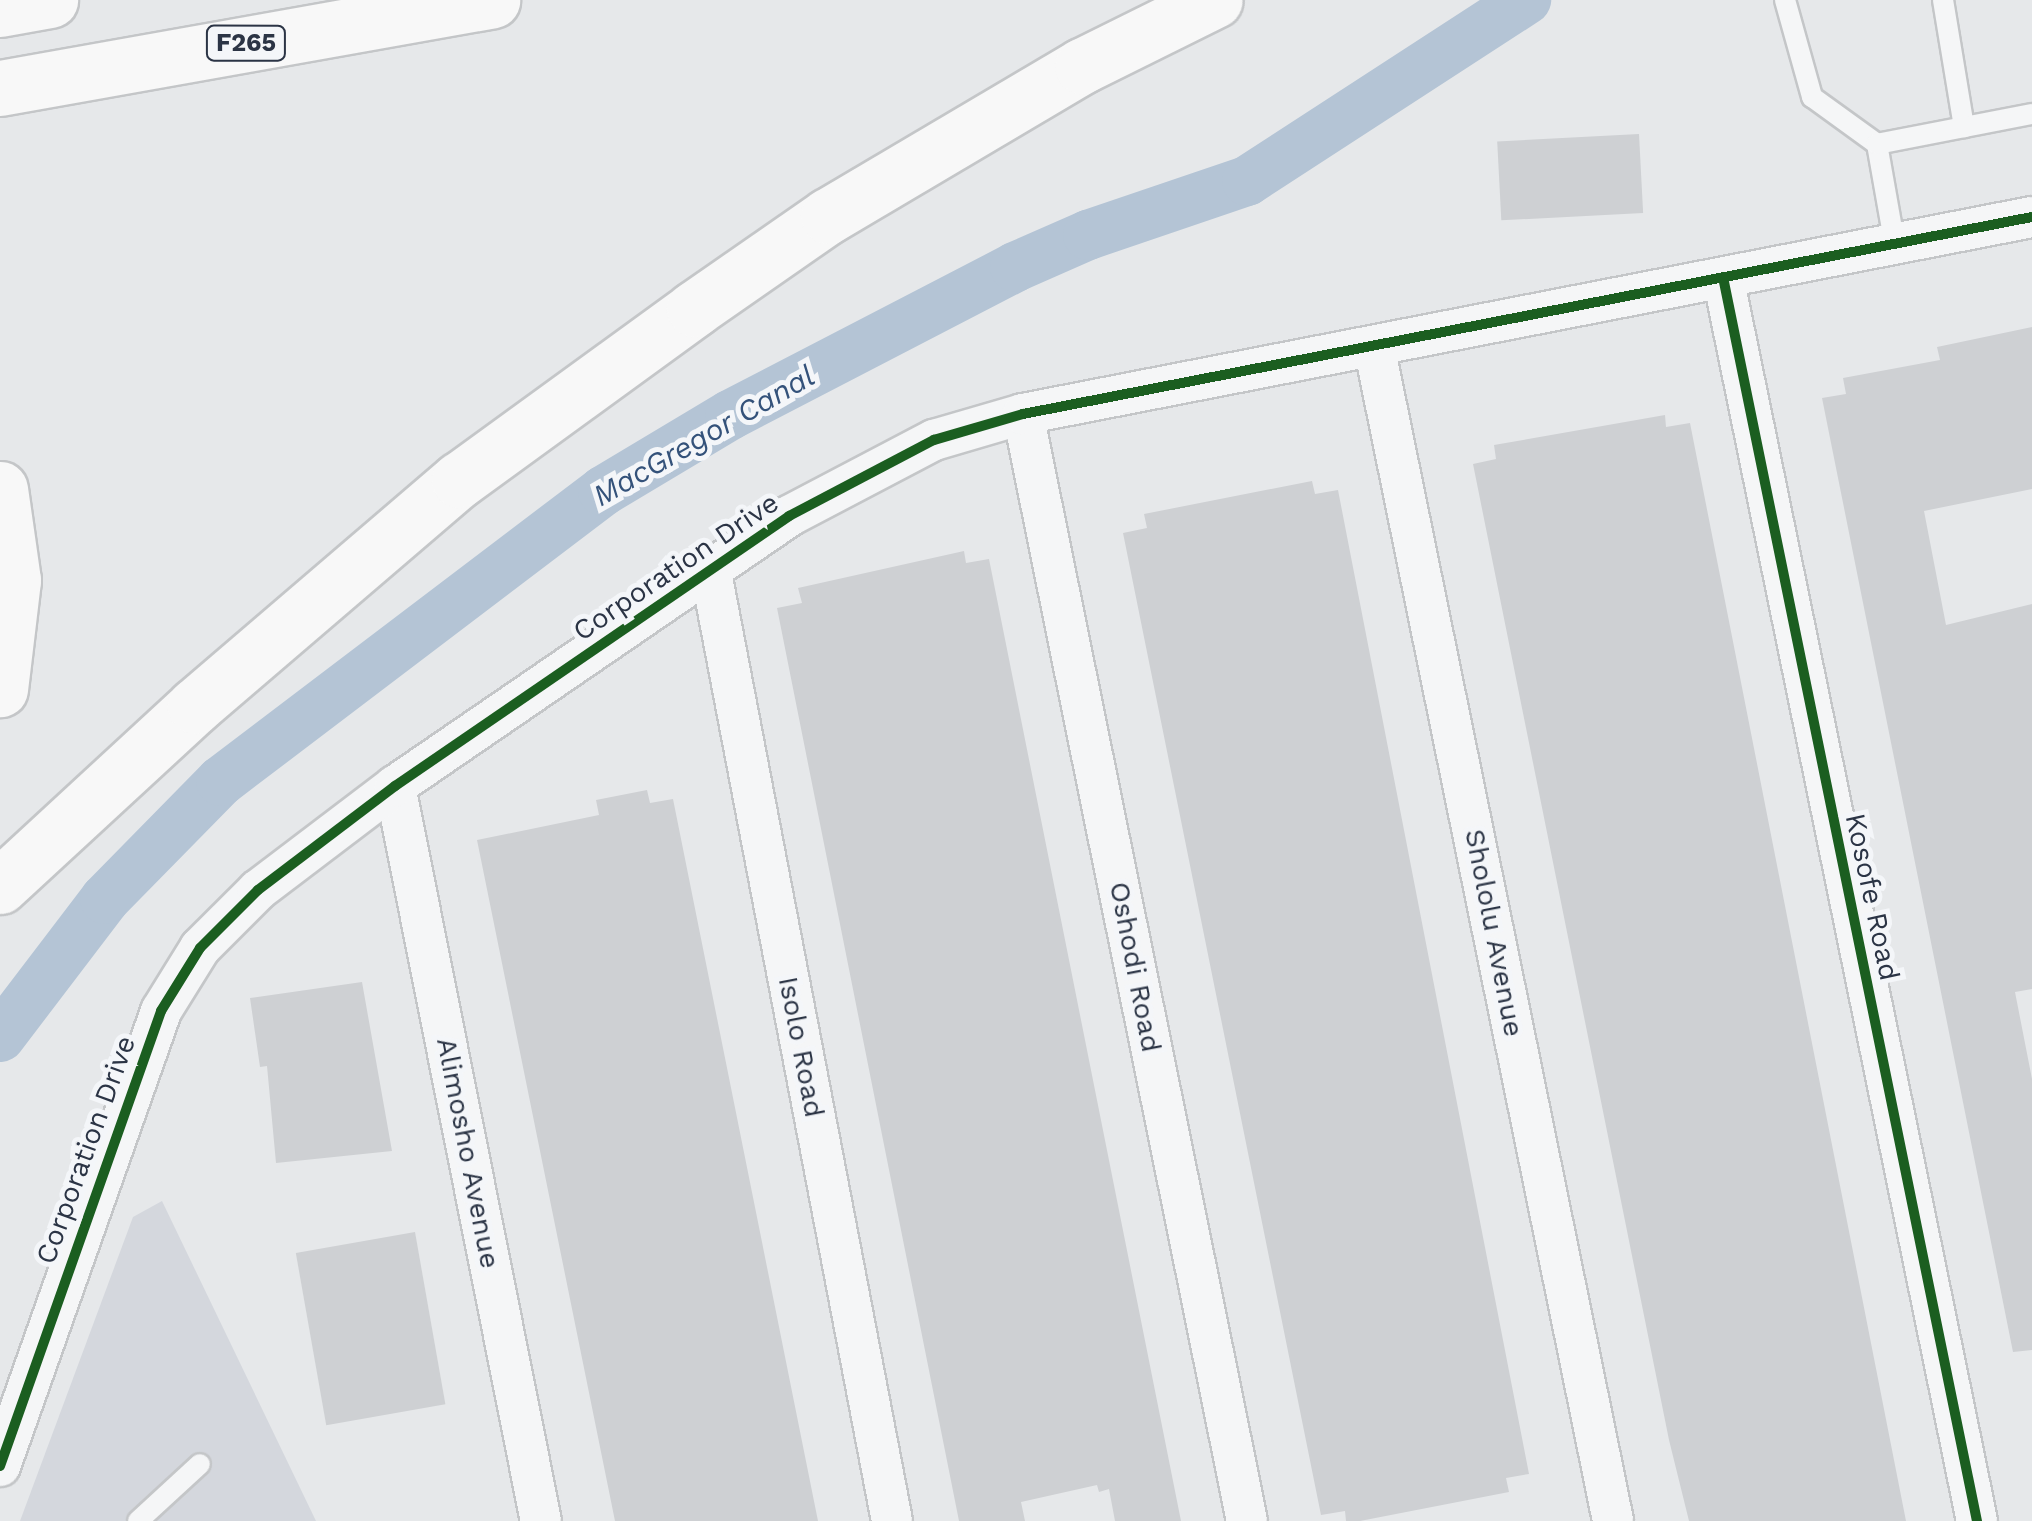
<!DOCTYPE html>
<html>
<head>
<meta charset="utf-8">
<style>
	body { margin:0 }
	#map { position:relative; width:2032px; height:1521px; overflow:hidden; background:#e6e8ea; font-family:"Work Sans",sans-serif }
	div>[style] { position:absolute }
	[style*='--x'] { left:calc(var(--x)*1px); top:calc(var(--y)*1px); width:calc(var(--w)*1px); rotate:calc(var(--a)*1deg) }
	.built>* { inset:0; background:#d4d7dd }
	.canal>* { height:50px; margin:-25px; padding:0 25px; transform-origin:25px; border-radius:25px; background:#b4c4d5 }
	.building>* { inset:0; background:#ced0d3; transform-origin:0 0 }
	.roads { filter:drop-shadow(2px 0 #c4c6c8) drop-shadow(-2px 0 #c4c6c8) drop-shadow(0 2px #c4c6c8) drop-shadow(0 -2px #c4c6c8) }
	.lane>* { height:20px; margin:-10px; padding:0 10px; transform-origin:10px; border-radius:10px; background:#f5f6f7 }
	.street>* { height:40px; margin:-20px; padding:0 20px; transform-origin:20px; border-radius:20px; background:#f5f6f7 }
	.primary>* { height:55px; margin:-27.5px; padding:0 27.5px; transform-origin:27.5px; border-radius:27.5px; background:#f8f8f8 }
	.highway>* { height:55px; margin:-27.5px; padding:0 27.5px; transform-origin:27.5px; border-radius:27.5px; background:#f8f8f8 }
	.cycleway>* { height:10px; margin:-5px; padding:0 5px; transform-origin:5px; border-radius:5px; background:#1b5e20 }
	span { translate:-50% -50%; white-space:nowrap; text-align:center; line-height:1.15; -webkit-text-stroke:10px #f4f6f9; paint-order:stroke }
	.shield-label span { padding:2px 8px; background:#f4f6f9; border:2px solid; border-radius:8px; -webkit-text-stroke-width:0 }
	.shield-label { font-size:25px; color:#2b3445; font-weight:700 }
	.street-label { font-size:28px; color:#2b3445 }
	.water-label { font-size:30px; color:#34527a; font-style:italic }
</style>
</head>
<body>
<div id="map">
	<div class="built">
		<i style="clip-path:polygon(162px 1201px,316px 1521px,20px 1521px,133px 1217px)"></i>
	</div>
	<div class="canal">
		<i style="--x:0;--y:1037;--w:173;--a:-52.7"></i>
		<i style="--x:105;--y:899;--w:165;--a:-45.5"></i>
		<i style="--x:221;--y:781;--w:480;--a:-37.2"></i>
		<i style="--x:603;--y:491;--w:148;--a:-30.9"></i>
		<i style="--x:730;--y:415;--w:321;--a:-27.4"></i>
		<i style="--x:1015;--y:267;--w:80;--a:-23.7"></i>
		<i style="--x:1088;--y:235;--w:168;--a:-18.8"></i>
		<i style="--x:1247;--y:181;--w:333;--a:-33"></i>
	</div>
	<div class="building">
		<i style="left:1639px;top:134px;width:79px;height:142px;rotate:87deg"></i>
		<i style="clip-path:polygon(2032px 327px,2032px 489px,1924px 511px,1946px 625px,2032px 604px,2032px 989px,2015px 992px,2032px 1079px,2032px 1350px,2013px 1352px,1822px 398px,1846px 394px,1843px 378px,1940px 360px,1937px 347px)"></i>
		<i style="clip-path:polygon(1665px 415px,1666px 427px,1690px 423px,1906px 1521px,1689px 1521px,1669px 1440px,1473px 464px,1496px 459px,1494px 445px)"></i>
		<i style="clip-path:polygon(1312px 481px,1315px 494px,1338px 490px,1529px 1474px,1506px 1478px,1509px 1492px,1360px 1521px,1346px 1521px,1345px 1511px,1321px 1515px,1123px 533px,1147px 528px,1144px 514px)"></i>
		<i style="clip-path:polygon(964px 551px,966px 563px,989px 559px,1181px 1521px,1115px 1521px,1109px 1489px,1099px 1492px,1097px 1485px,1021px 1502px,1025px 1521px,959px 1521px,777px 608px,802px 603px,798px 588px)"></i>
		<i style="clip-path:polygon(647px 790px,650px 803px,673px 799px,818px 1521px,615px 1521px,477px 840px,599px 815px,596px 800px)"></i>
		<i style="clip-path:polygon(362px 982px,392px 1151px,276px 1163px,267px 1066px,260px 1067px,250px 998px)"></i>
		<i style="left:415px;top:1232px;width:175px;height:121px;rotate:80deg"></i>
	</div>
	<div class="roads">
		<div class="lane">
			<i style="--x:1785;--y:0;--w:101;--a:74.4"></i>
			<i style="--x:1812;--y:97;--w:80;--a:35.9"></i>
			<i style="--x:1943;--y:0;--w:129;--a:80.6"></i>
			<i style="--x:1895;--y:246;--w:104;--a:-100"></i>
			<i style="--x:1877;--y:144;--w:158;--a:-11"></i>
			<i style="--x:138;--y:1521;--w:84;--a:-42.6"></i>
		</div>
		<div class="street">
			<i style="--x:1724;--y:282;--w:1265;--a:78.46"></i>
			<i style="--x:1374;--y:346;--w:1199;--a:78.5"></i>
			<i style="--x:1023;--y:414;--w:1129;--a:78.56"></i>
			<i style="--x:711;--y:573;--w:965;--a:79.19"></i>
			<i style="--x:395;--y:786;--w:749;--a:78.77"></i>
			<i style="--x:0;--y:1466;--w:483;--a:-70.5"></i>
			<i style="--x:161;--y:1011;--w:74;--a:-58.2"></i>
			<i style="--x:200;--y:948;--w:82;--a:-45"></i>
			<i style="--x:258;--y:890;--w:172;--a:-37.2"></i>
			<i style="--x:395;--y:786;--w:478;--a:-34.4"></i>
			<i style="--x:789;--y:516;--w:164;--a:-27.7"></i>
			<i style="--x:934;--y:440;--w:93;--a:-16.3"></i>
			<i style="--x:1023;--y:414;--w:1028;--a:-11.05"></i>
		</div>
		<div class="primary">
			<i style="--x:0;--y:9;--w:51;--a:-10.2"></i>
			<i style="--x:0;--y:88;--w:500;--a:-10.1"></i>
		</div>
		<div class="highway">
			<i style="--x:0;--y:489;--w:92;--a:81.9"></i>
			<i style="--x:13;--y:580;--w:110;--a:96.8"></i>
			<i style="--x:0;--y:886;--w:265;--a:-42.7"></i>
			<i style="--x:195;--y:706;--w:348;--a:-40.6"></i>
			<i style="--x:459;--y:480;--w:291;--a:-36"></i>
			<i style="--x:694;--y:309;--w:163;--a:-34.8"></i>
			<i style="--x:828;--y:216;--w:295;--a:-30.6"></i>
			<i style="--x:1082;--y:66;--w:148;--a:-26.4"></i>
		</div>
	</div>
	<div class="cycleway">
		<i style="--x:1724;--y:282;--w:1265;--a:78.46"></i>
		<i style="--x:0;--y:1466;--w:483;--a:-70.5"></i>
		<i style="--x:161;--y:1011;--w:74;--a:-58.2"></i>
		<i style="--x:200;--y:948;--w:82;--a:-45"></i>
		<i style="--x:258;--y:890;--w:172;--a:-37.2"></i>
		<i style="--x:395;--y:786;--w:478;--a:-34.4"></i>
		<i style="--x:789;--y:516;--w:164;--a:-27.7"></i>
		<i style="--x:934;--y:440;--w:93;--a:-16.3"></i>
		<i style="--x:1023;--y:414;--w:1028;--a:-11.05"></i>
	</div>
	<div class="shield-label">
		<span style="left:246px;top:43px">F265</span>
	</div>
	<div class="street-label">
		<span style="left:676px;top:567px;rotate:-34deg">Corporation Drive</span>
		<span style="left:1872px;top:897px;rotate:78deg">Kosofe Road</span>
		<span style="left:1494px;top:933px;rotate:79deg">Shololu Avenue</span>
		<span style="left:1135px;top:967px;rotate:79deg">Oshodi Road</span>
		<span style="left:801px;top:1047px;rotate:79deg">Isolo Road</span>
		<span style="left:86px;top:1150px;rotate:-70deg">Corporation Drive</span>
		<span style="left:468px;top:1153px;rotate:79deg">Alimosho Avenue</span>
	</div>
	<div class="water-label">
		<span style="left:704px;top:436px;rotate:-30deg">MacGregor Canal</span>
	</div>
</div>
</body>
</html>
